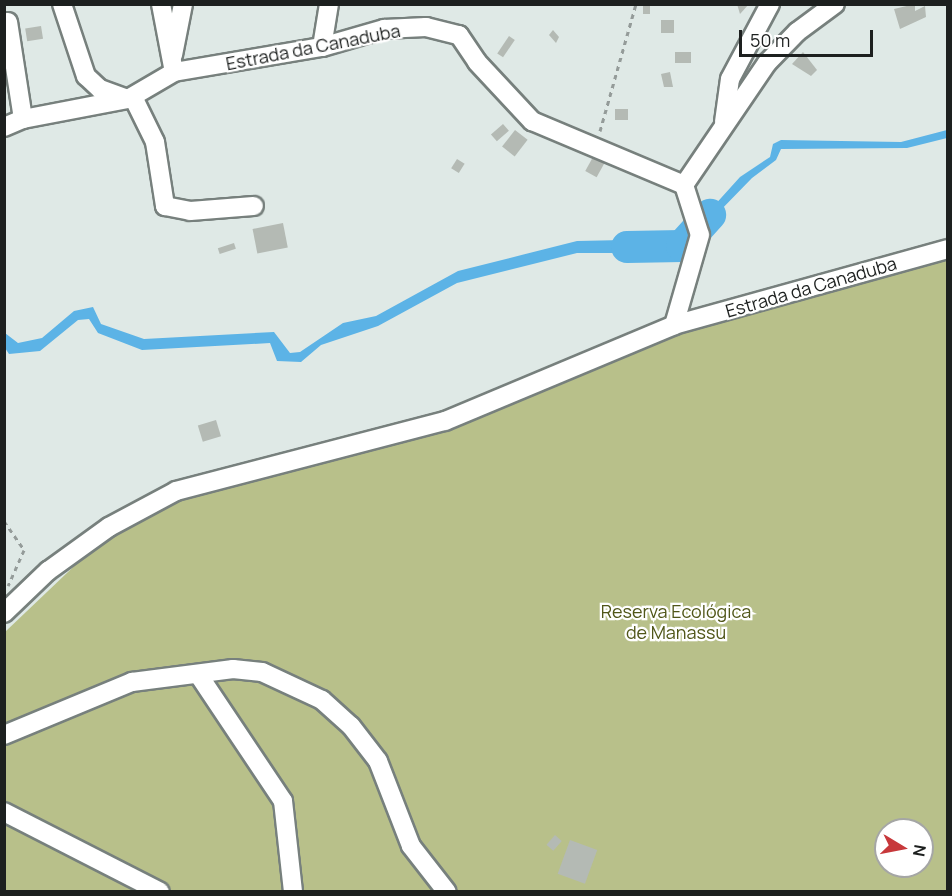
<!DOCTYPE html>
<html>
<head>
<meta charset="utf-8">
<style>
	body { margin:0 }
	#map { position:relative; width:952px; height:896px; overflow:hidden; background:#dfe9e6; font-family:Manrope,sans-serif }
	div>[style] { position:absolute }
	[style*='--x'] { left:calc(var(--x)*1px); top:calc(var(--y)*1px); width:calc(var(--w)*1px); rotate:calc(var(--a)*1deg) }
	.green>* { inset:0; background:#b8c08a }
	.water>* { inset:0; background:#5cb3e6 }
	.river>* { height:32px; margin:-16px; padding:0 16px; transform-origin:16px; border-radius:16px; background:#5cb3e6 }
	.building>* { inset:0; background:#b4bab4; transform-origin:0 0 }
	.path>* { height:3px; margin-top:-1.5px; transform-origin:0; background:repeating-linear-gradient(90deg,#949b99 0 4.5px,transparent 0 9px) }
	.roads { filter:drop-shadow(2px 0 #77807d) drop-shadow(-2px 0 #77807d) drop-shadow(0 2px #77807d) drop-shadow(0 -2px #77807d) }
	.minor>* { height:18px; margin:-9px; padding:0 9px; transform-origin:9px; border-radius:9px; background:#fff }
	span { translate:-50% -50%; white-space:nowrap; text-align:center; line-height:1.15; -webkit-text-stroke:4.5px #fff; paint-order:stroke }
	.street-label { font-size:18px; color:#1d201f }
	.park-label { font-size:18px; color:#505618 }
	.frame { position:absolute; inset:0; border:6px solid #1d201f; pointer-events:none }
	.north { position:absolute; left:874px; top:818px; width:60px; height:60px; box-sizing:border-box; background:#fff; border:2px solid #a5a6a5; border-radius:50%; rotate:100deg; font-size:16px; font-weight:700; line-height:24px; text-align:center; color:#1d201f }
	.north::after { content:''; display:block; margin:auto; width:21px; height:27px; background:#c7383b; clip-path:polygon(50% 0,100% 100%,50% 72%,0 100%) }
	.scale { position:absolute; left:739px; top:30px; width:134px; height:27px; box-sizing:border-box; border:3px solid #1d201f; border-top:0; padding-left:8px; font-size:18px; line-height:21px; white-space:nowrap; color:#1d201f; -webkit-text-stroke:4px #fff; paint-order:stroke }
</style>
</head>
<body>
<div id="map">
	<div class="green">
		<i style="clip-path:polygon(evenodd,947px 255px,947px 891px,5px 892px,5px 632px,111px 531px,187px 493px,355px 451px,678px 327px,947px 255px,886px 830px,922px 830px,922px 866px,886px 866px,886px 830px)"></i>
	</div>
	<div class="water">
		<i style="clip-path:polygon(947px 130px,947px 138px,907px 148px,781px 149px,776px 160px,752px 178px,678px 254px,684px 239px,740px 177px,770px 157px,773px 144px,781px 140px,901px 142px)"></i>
		<i style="clip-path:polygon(670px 239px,669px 253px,577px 253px,457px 283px,378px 326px,321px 345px,301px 362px,277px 361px,270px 343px,142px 350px,98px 333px,89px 319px,78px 320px,40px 351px,9px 354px,5px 348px,5px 333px,18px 343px,42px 338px,74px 311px,93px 307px,101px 324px,144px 339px,274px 332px,290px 353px,300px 352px,343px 323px,376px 316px,458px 271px,577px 241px)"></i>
	</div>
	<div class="river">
		<i style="--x:627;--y:247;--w:55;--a:-1"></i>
		<i style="--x:682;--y:246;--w:42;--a:-47.9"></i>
	</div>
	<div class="building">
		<i style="clip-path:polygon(737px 4px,749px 4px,740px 14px)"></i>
		<i style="clip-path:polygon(915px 4px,915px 11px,925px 6px,926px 17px,900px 29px,894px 9px)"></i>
		<i style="left:643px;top:5px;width:7px;height:9px"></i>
		<i style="left:661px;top:20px;width:13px;height:13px"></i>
		<i style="left:41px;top:26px;width:13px;height:16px;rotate:81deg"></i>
		<i style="clip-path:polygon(553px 30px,559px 37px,556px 43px,549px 35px)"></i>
		<i style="left:509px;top:36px;width:7px;height:21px;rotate:34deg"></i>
		<i style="left:691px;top:52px;width:11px;height:16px;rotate:90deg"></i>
		<i style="clip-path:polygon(803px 52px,817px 70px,811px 76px,792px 64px)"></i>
		<i style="clip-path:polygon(670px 72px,673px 87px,664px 87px,661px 74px)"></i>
		<i style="left:615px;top:109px;width:13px;height:11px"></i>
		<i style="left:503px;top:124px;width:9px;height:16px;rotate:49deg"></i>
		<i style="left:515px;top:130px;width:16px;height:21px;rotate:38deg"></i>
		<i style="left:593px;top:157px;width:13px;height:16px;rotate:29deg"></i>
		<i style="left:457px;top:159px;width:9px;height:11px;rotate:32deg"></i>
		<i style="left:283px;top:223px;width:25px;height:31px;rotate:79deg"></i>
		<i style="left:234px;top:243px;width:6px;height:17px;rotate:72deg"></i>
		<i style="left:216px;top:420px;width:17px;height:19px;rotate:73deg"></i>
		<i style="left:555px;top:835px;width:9px;height:13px;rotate:41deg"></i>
		<i style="left:570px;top:840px;width:29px;height:36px;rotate:20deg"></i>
	</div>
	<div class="path">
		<i style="--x:600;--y:131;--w:132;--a:-74.2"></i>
		<i style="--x:4;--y:521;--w:35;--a:55"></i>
		<i style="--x:24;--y:550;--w:39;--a:114"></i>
	</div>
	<div class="roads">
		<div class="minor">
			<i style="--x:62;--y:4;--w:76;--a:71.6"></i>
			<i style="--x:86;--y:76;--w:19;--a:43"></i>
			<i style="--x:100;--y:89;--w:27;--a:20"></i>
			<i style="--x:161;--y:4;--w:69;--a:79.2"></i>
			<i style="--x:8;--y:22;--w:98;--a:81.2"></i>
			<i style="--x:322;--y:47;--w:44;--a:-80.8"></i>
			<i style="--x:173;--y:55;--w:52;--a:-78.9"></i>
			<i style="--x:133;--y:97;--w:50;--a:63.9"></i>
			<i style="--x:155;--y:142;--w:65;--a:81.1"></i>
			<i style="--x:165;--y:206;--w:25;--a:11"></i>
			<i style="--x:190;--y:211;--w:64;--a:-4.5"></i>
			<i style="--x:724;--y:122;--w:43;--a:-82.1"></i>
			<i style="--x:730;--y:79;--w:85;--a:-61.9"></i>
			<i style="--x:4;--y:127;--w:21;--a:-23"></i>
			<i style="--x:23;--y:119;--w:107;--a:-10.8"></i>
			<i style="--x:128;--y:99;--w:53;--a:-30.4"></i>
			<i style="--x:174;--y:72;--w:150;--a:-9.6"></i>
			<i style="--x:322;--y:47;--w:65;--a:-16.2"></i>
			<i style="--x:384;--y:29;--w:42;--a:-2.7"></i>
			<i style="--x:426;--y:27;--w:34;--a:14"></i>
			<i style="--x:459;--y:35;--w:32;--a:56"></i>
			<i style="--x:477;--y:62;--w:81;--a:47"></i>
			<i style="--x:532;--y:121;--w:165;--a:22.8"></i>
			<i style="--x:684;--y:185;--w:52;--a:72.3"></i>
			<i style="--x:700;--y:235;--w:94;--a:106.1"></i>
			<i style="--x:684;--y:185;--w:148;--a:-55.8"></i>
			<i style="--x:767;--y:63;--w:43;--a:-45.9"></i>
			<i style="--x:797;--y:32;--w:47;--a:-36.4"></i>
			<i style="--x:4;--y:613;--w:61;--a:-43.7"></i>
			<i style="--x:48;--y:571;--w:75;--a:-35.8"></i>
			<i style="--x:109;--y:527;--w:76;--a:-28.2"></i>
			<i style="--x:176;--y:491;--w:278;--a:-14.6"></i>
			<i style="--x:445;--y:421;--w:248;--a:-22.7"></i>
			<i style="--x:674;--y:325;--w:284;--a:-15.5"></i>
			<i style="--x:198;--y:674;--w:153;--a:56.2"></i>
			<i style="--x:283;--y:801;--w:92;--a:83.7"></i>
			<i style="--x:4;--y:735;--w:139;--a:-22.5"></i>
			<i style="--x:132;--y:682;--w:102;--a:-7.3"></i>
			<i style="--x:233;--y:669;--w:29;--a:6"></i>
			<i style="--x:262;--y:672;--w:66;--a:25"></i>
			<i style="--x:322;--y:700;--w:39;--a:42"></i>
			<i style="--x:351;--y:726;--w:44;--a:52.4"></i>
			<i style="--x:378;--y:761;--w:91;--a:68.8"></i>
			<i style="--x:411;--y:846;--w:58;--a:52"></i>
			<i style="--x:4;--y:812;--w:175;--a:27.1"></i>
		</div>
	</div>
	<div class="street-label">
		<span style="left:313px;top:47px;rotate:-11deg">Estrada da Canaduba</span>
		<span style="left:811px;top:287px;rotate:-16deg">Estrada da Canaduba</span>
	</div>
	<div class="park-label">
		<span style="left:676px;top:622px">Reserva Ecológica<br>de Manassu</span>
	</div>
	<div class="frame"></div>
	<div class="north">N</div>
	<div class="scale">50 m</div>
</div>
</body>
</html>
